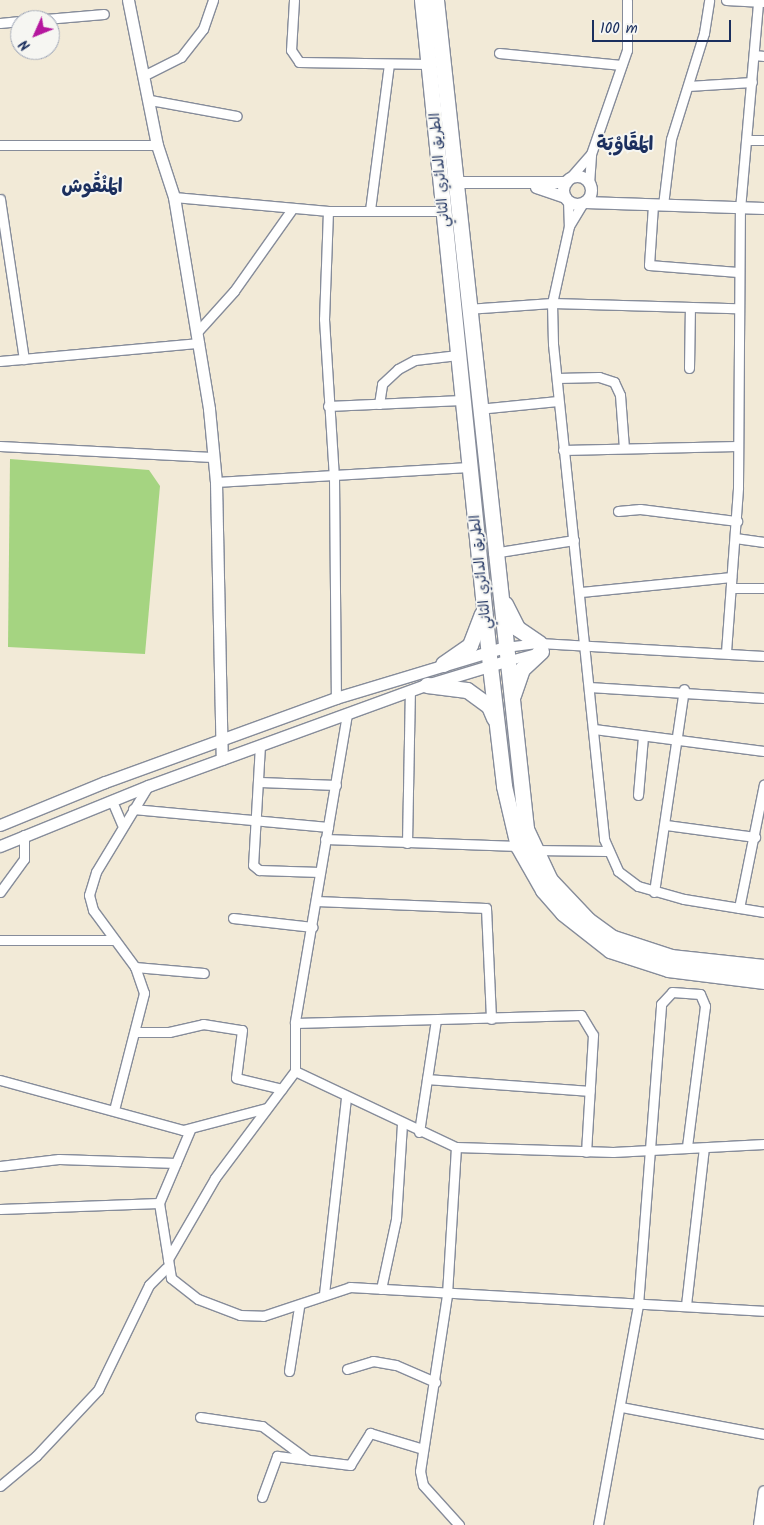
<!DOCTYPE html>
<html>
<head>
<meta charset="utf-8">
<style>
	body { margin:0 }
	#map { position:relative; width:764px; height:1525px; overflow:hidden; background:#f2ead7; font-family:Kalam,"Playpen Sans Arabic",sans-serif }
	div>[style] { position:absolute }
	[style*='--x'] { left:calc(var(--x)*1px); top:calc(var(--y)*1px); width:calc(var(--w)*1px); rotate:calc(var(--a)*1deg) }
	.green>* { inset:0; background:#a5d481 }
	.roads { filter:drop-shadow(1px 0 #868c9a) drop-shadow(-1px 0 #868c9a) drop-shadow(0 1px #868c9a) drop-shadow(0 -1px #868c9a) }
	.minor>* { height:9px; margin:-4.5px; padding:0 4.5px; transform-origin:4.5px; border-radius:4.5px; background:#fff }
	.tertiary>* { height:11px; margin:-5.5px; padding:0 5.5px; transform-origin:5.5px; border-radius:5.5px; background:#fff }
	.tertiary>.ring { margin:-5.5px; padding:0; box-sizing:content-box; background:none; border:11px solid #fff; border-radius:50% }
	.primary>* { height:15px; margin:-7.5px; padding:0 7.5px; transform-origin:7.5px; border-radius:7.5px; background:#fff }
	span { translate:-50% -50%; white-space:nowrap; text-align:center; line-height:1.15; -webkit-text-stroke:4px #f6f6f2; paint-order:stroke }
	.street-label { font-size:14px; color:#1b2f5e }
	.district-label { font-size:19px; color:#1b2f5e; font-weight:700 }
	.north { position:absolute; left:10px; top:10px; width:50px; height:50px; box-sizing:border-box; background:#f6f6f2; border:1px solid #9ea6b7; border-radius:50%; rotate:226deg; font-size:14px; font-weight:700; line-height:20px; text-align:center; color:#1b2f5e }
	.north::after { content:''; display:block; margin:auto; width:18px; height:22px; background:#b5179e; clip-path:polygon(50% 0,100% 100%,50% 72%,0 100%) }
	.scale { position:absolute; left:592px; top:20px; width:139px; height:22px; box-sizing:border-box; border:2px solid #1b2f5e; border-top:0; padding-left:6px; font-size:15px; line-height:18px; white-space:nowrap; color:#1b2f5e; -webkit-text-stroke:4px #f6f6f2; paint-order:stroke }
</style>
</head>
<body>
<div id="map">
	<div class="green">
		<i style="clip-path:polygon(10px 459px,149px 470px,160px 486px,145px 654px,8px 647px)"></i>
	</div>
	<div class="roads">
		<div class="minor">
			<i style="--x:294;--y:0;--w:50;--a:93.4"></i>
			<i style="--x:291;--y:50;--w:14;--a:56"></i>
			<i style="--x:299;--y:62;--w:131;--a:0.9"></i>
			<i style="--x:726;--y:0;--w:37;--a:3"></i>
			<i style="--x:34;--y:20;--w:70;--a:-4.9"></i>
			<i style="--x:0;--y:23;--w:20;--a:-6"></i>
			<i style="--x:499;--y:53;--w:123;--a:5.6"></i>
			<i style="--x:754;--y:55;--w:10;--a:6"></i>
			<i style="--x:145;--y:75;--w:40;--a:-26.6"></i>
			<i style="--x:181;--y:57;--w:36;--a:-52"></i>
			<i style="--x:203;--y:29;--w:31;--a:-71"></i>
			<i style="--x:688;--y:86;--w:64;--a:-3.6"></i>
			<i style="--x:150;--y:100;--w:88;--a:10.4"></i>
			<i style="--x:748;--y:140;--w:16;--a:0"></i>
			<i style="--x:0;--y:145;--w:157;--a:0"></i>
			<i style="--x:569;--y:179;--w:33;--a:-49"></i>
			<i style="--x:589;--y:184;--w:30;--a:-86"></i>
			<i style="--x:591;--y:154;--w:110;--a:-70.9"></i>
			<i style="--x:627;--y:50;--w:50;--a:-90"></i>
			<i style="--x:174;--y:197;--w:155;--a:5.2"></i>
			<i style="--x:328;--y:211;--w:115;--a:0"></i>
			<i style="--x:0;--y:199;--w:162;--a:81.5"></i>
			<i style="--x:568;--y:200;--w:26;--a:88"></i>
			<i style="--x:569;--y:226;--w:79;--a:102.4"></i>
			<i style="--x:552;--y:303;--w:41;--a:88.6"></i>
			<i style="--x:553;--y:344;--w:498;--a:84.1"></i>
			<i style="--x:604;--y:839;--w:35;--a:66"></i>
			<i style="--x:618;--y:871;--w:25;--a:37"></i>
			<i style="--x:638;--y:886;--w:48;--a:15.8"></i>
			<i style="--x:684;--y:899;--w:81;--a:9.2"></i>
			<i style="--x:653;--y:205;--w:60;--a:93.8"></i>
			<i style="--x:649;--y:265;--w:89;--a:4.5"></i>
			<i style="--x:663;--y:205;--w:66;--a:-83.1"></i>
			<i style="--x:671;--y:139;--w:111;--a:-72.7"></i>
			<i style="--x:704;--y:33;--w:33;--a:-81"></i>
			<i style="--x:370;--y:210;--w:147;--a:-82.6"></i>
			<i style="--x:328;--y:211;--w:108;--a:92.1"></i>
			<i style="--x:324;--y:319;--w:157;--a:86.4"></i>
			<i style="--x:334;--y:476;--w:222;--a:89.5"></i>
			<i style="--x:569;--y:226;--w:27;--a:-59"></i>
			<i style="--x:467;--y:309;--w:85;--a:-4"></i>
			<i style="--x:552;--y:303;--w:184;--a:1.6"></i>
			<i style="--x:198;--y:331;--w:54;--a:-48"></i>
			<i style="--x:234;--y:291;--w:100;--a:-54.7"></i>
			<i style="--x:0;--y:361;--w:200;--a:-5.2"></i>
			<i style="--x:689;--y:368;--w:61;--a:-89.1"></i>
			<i style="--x:557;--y:378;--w:42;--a:-1.4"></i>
			<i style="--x:599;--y:377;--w:16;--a:18"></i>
			<i style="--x:614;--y:382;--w:14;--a:65"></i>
			<i style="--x:620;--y:395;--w:53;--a:85.7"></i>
			<i style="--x:379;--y:404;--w:20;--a:-81"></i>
			<i style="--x:382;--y:384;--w:22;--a:-43"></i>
			<i style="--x:398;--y:369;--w:19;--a:-28"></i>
			<i style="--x:415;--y:360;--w:43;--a:-6.6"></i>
			<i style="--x:328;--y:406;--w:134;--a:-2.6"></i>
			<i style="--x:478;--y:409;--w:80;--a:-5.7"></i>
			<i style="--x:0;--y:446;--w:212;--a:3"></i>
			<i style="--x:563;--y:450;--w:174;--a:-1.3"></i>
			<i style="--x:216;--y:482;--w:253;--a:-3.4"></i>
			<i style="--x:618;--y:511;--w:22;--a:-5"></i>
			<i style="--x:640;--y:509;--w:98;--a:7.1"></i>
			<i style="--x:735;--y:538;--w:29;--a:8"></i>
			<i style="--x:493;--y:553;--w:82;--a:-9.1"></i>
			<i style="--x:731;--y:588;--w:33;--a:0"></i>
			<i style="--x:581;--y:592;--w:151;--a:-5.7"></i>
			<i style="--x:505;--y:647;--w:34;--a:-7"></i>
			<i style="--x:539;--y:643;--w:225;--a:3.3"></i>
			<i style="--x:726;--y:652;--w:165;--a:-85.8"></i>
			<i style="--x:738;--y:487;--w:278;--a:-89.6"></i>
			<i style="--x:740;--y:209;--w:207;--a:-85"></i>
			<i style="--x:506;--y:661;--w:31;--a:-15"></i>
			<i style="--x:589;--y:687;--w:175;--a:3.6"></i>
			<i style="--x:347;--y:714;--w:313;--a:99.6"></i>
			<i style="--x:295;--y:1023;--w:48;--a:90"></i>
			<i style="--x:295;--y:1071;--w:178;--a:25.3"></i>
			<i style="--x:456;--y:1147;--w:157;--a:1.8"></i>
			<i style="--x:613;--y:1152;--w:151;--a:-3"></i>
			<i style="--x:594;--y:729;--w:171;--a:7.4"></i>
			<i style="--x:260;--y:745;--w:120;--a:93.3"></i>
			<i style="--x:253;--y:865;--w:8;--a:40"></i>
			<i style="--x:259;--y:870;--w:61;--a:1.9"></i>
			<i style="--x:260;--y:782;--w:76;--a:2.3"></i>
			<i style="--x:148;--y:786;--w:100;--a:121.2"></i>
			<i style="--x:96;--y:872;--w:24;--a:107"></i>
			<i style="--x:89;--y:895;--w:16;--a:75"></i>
			<i style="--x:93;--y:910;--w:71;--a:53.6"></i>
			<i style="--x:135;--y:967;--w:69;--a:5"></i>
			<i style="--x:638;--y:795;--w:58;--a:-85.1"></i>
			<i style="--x:112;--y:801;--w:25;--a:67"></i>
			<i style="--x:133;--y:809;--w:196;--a:5.3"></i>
			<i style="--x:666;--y:825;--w:90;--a:7.7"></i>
			<i style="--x:325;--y:839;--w:193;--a:2.1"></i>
			<i style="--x:407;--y:843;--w:151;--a:-88.9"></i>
			<i style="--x:534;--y:850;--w:73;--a:0.8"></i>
			<i style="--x:0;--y:892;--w:41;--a:-54"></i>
			<i style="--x:24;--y:859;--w:24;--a:-90"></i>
			<i style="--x:654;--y:892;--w:205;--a:-81.6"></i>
			<i style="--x:316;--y:901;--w:170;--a:2.4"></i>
			<i style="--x:486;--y:908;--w:111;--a:87.4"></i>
			<i style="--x:739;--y:908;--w:126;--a:-78.6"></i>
			<i style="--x:233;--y:918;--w:80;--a:6.5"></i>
			<i style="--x:0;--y:940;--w:112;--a:0"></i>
			<i style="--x:295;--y:1023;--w:286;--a:-1.6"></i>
			<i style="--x:581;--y:1015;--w:23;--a:59"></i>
			<i style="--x:593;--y:1035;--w:117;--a:93.4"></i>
			<i style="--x:136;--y:1032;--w:33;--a:0"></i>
			<i style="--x:169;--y:1032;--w:35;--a:-13"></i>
			<i style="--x:203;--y:1024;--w:39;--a:9"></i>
			<i style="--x:242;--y:1030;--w:48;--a:97.1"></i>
			<i style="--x:236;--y:1078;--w:47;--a:13.4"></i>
			<i style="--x:295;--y:1071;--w:134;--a:126.8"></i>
			<i style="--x:215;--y:1178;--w:94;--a:120.1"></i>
			<i style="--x:168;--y:1259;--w:19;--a:81"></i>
			<i style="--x:171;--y:1278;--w:34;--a:38"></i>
			<i style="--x:198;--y:1299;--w:45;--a:20.9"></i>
			<i style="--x:240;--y:1315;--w:23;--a:2"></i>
			<i style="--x:263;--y:1316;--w:92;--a:-18.4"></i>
			<i style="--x:350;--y:1287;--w:415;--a:3.3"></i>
			<i style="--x:427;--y:1079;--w:163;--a:4.2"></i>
			<i style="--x:0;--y:1080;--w:190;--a:15.3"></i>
			<i style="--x:183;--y:1130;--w:86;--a:-14.8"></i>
			<i style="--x:114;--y:1110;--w:121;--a:-75.6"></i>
			<i style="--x:144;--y:993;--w:28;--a:-109"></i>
			<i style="--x:419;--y:1132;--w:113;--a:-81.4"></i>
			<i style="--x:456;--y:1147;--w:148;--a:93.5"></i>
			<i style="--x:447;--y:1295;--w:178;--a:98.7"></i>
			<i style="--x:420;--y:1471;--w:14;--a:78"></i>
			<i style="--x:423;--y:1485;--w:54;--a:48"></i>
			<i style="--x:0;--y:1166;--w:59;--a:-6.8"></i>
			<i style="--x:59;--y:1159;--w:117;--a:2"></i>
			<i style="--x:0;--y:1209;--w:159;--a:-2.2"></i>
			<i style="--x:168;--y:1259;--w:57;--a:-99.1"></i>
			<i style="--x:159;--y:1203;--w:79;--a:-67"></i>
			<i style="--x:381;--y:1289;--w:72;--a:-77.9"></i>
			<i style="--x:396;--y:1219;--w:96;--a:-86.4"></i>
			<i style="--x:324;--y:1294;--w:198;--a:-83.6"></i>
			<i style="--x:686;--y:1305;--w:158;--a:-83.5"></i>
			<i style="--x:347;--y:1369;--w:27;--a:-17"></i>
			<i style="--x:373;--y:1361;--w:23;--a:10"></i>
			<i style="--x:396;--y:1365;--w:43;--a:23.6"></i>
			<i style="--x:289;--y:1371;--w:65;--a:-81.1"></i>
			<i style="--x:621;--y:1407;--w:146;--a:10.7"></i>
			<i style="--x:200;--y:1417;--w:63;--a:8.3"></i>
			<i style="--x:262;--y:1426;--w:57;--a:36.5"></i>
			<i style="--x:0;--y:1486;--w:47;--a:-39.8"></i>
			<i style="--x:36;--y:1456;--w:91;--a:-46.8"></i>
			<i style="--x:98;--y:1390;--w:117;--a:-64.1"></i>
			<i style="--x:149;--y:1285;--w:24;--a:-45"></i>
			<i style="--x:262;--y:1497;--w:44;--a:-69.9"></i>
			<i style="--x:277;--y:1456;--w:74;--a:7"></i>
			<i style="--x:350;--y:1465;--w:38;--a:-58"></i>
			<i style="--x:370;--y:1433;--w:55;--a:16.8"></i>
			<i style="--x:598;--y:1525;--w:224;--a:-79.7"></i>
			<i style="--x:638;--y:1305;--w:302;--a:-85.6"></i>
			<i style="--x:661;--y:1004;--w:16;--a:-47"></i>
			<i style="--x:672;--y:992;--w:28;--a:4"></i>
			<i style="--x:700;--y:994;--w:13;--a:67"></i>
			<i style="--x:705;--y:1006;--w:142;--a:97.3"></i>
		</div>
		<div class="tertiary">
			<i style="--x:128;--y:0;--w:148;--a:78.7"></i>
			<i style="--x:157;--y:145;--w:55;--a:71.9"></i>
			<i style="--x:174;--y:197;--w:215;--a:80.6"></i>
			<i style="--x:209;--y:409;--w:73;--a:84.5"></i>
			<i style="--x:216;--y:482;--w:277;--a:88.8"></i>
			<i class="ring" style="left:563px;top:176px;width:17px;height:17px"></i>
			<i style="--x:449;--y:182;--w:117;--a:0"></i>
			<i style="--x:536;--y:187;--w:31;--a:19"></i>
			<i style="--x:585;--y:202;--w:179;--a:1.9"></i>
			<i style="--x:0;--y:825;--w:113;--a:-22.3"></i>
			<i style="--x:105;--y:782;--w:246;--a:-20"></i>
			<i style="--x:336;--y:698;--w:177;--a:-16.8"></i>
			<i style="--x:0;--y:846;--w:160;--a:-22.1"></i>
			<i style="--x:148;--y:786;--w:293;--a:-20"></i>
			<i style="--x:423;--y:686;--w:87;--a:-16.8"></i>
			<i style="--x:759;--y:1525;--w:34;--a:-82"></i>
		</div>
		<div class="primary">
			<i style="--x:422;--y:0;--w:669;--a:84.17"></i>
			<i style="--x:490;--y:666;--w:121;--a:83.3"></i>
			<i style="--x:504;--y:786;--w:62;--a:76.9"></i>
			<i style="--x:518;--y:846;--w:51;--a:60.4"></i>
			<i style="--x:543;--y:890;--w:30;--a:49"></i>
			<i style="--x:563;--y:913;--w:60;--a:38.2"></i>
			<i style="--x:610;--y:950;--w:61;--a:18.1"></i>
			<i style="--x:668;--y:969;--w:97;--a:7.1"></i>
			<i style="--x:436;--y:0;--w:834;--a:83.8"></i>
			<i style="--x:526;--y:829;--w:56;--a:64.8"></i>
			<i style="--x:550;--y:880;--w:55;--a:46.5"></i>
			<i style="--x:588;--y:920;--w:31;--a:36"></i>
			<i style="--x:613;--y:938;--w:61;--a:18.1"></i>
			<i style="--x:671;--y:957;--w:94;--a:6.1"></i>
			<i style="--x:505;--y:604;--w:27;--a:63"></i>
			<i style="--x:517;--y:628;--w:27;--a:34"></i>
			<i style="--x:443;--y:664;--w:33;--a:-35"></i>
			<i style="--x:470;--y:645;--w:33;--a:-69"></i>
			<i style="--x:427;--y:685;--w:40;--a:7.1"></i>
			<i style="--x:467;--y:690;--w:27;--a:36"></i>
			<i style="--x:489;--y:706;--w:13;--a:67"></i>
			<i style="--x:513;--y:695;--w:28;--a:-71"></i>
			<i style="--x:522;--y:669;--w:26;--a:-43"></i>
		</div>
	</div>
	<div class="street-label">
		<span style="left:440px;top:170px;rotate:-95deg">الطريق الدائري الثاني</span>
		<span style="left:481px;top:572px;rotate:-96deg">الطريق الدائري الثاني</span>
	</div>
	<div class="district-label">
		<span style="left:625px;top:146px">المَقَاوْبَة</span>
		<span style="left:92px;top:188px">المَنْقُوش</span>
	</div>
	<div class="north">N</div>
	<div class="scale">100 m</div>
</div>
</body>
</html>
